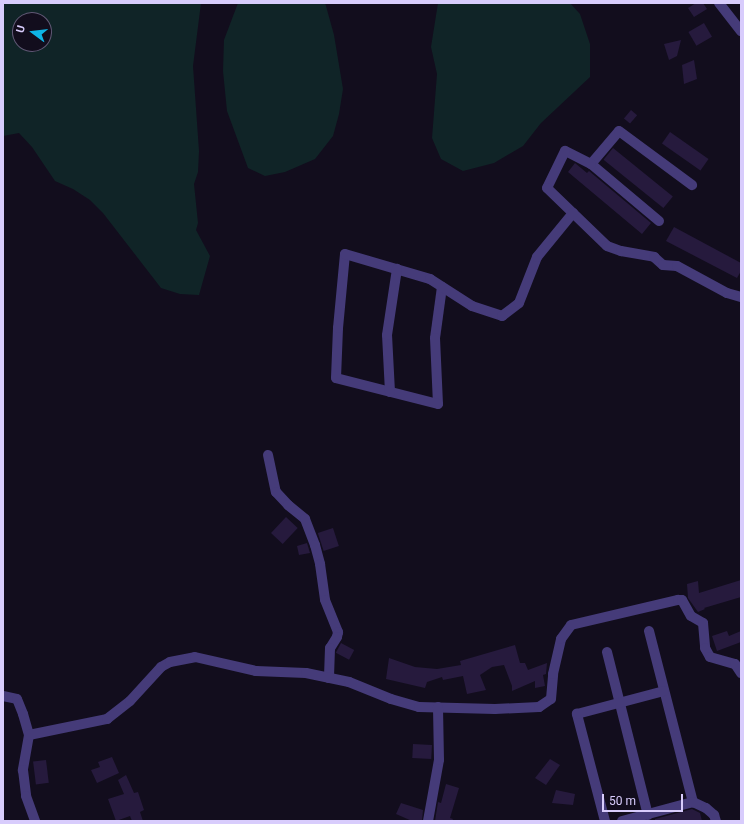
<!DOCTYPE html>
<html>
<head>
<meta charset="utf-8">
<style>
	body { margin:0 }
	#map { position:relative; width:744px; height:824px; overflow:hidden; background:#120d1d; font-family:Roboto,sans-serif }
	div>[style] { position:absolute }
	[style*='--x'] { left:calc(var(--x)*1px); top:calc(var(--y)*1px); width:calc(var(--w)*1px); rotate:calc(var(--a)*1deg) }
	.green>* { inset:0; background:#102427 }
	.building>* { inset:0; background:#261a3d; transform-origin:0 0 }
	.minor>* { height:10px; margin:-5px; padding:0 5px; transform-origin:5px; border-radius:5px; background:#453b79 }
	span { translate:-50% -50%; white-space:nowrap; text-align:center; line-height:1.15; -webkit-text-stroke:3px #120d1d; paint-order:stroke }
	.frame { position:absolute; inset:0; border:4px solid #d8ccfc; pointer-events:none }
	.north { position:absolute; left:12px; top:12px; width:40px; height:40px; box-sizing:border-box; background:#120d1d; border:1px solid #615976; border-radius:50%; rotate:285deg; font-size:11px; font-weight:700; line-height:16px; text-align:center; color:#d8ccfc }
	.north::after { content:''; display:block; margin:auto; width:14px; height:18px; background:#0eb4e6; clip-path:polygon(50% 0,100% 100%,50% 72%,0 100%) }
	.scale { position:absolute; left:602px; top:794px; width:81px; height:18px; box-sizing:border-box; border:2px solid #d8ccfc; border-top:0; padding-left:5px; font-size:12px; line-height:14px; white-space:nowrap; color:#d8ccfc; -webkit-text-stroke:3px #120d1d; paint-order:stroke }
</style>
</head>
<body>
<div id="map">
	<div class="green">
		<i style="clip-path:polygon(evenodd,3px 3px,201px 3px,193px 66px,199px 151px,198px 172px,194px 184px,198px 223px,196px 230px,210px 256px,199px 295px,180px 294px,161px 288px,103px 213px,90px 200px,73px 189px,55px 181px,32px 147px,19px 133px,3px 136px,3px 3px,20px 20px,44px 20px,44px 44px,20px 44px,20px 20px)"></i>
		<i style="clip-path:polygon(238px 3px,325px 3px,326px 6px,334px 35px,343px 89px,339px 114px,333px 136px,315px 159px,285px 172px,265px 176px,248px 168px,227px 111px,223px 71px,224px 40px)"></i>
		<i style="clip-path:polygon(438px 3px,570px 3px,580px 14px,590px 44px,590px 77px,541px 123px,523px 146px,494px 163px,463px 171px,441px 159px,432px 138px,437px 74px,431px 47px)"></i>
	</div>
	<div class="building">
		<i style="clip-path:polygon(696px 3px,703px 3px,707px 9px,694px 17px,688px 8px)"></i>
		<i style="left:704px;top:23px;width:16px;height:18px;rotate:60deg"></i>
		<i style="clip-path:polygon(681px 40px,677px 56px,669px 60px,664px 44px)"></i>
		<i style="clip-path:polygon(694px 60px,697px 79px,684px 84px,682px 65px)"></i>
		<i style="left:631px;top:110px;width:8px;height:11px;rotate:40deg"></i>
		<i style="left:670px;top:132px;width:47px;height:14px;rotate:35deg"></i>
		<i style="left:613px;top:148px;width:77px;height:15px;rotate:39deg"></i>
		<i style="clip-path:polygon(575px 163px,587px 173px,589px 171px,651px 223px,642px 234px,568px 172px)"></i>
		<i style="clip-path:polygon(674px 227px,741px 263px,741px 271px,737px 278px,666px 241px)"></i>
		<i style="left:286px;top:517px;width:16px;height:22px;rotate:43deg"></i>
		<i style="left:333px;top:528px;width:19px;height:16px;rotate:72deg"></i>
		<i style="clip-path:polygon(307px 543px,310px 553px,299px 555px,297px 546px)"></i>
		<i style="clip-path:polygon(741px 580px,741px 597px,704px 608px,705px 609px,698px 612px,688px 598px,687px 584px,698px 581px,699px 593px)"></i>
		<i style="clip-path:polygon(727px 631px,729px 636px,741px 631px,741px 642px,717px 651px,712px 636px)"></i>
		<i style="left:341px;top:643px;width:15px;height:11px;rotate:28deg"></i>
		<i style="clip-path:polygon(515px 645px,520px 663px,525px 663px,528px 670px,547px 663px,546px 674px,543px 675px,545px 686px,535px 688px,535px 681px,512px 691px,512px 686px,504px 665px,492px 667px,480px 675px,486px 690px,467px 694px,463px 676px,443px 680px,442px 677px,427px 682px,425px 688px,386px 679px,389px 658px,415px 667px,437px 669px,461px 665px,460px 661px)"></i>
		<i style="left:413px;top:744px;width:19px;height:14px;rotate:3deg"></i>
		<i style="clip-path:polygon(112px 757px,119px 773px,97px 783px,91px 770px,100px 767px,98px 762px)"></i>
		<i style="clip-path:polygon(550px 759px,560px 765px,546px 785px,535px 778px)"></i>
		<i style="left:46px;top:760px;width:23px;height:13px;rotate:83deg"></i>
		<i style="clip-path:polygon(126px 775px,134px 793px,138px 792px,144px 810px,140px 812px,143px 821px,132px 821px,130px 816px,116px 821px,108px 799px,124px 794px,118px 780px)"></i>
		<i style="clip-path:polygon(446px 784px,459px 788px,450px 818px,453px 819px,452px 821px,435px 821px,438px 802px,441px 803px)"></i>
		<i style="clip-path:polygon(556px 790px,575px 794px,573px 805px,552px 803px)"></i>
		<i style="clip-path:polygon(401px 803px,423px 810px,422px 821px,412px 821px,396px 814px)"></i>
		<i style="clip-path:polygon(692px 809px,700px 813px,702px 821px,655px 821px,655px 819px)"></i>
	</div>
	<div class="minor">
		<i style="--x:719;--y:3;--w:36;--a:52"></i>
		<i style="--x:591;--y:164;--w:43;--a:-49.7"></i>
		<i style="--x:619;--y:131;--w:91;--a:36.5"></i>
		<i style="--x:659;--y:221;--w:89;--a:-140"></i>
		<i style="--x:591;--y:164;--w:29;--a:-153"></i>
		<i style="--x:565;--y:151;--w:41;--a:115.9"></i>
		<i style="--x:547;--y:188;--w:83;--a:44"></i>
		<i style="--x:607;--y:246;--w:15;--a:20"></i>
		<i style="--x:621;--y:251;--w:34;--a:10"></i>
		<i style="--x:654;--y:257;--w:12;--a:42"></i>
		<i style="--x:663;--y:265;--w:14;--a:4"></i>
		<i style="--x:677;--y:266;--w:57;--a:28.4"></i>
		<i style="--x:727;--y:293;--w:15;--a:16"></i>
		<i style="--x:442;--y:287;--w:51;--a:97.8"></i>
		<i style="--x:435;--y:338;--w:66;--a:87.4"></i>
		<i style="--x:438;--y:404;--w:105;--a:-165.7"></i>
		<i style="--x:336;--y:378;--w:50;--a:-87.7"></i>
		<i style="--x:338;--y:328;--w:74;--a:-84.6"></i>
		<i style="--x:345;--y:254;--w:89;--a:16.4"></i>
		<i style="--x:430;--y:279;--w:50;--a:32.7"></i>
		<i style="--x:472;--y:306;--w:32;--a:18"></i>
		<i style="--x:502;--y:316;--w:21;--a:-37"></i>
		<i style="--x:519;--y:303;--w:49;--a:-68.6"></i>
		<i style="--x:537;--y:257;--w:57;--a:-50.7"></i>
		<i style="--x:390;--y:392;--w:57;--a:-93"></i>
		<i style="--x:387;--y:335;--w:67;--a:-81.4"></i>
		<i style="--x:268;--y:455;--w:38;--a:78"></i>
		<i style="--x:276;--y:492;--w:18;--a:47"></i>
		<i style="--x:288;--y:505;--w:22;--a:39"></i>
		<i style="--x:305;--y:519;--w:28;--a:69"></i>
		<i style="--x:315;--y:545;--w:20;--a:75"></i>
		<i style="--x:320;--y:564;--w:36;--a:82"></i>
		<i style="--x:325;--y:600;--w:35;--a:68"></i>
		<i style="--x:338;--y:632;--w:5;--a:101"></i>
		<i style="--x:337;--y:637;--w:13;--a:122"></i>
		<i style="--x:330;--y:648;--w:30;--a:92"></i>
		<i style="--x:649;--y:631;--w:177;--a:75.6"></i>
		<i style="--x:607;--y:652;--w:168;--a:75.9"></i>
		<i style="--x:3;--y:696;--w:14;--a:12"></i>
		<i style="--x:17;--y:699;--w:16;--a:68"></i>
		<i style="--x:23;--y:714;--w:22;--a:74"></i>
		<i style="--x:29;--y:735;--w:36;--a:100"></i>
		<i style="--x:23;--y:770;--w:26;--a:83"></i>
		<i style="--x:26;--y:796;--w:27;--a:70"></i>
		<i style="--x:29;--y:735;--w:80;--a:-11.6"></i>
		<i style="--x:107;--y:719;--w:29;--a:-38"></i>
		<i style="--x:130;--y:701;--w:46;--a:-47.6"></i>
		<i style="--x:161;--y:667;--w:10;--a:-29"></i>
		<i style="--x:170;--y:662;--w:25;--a:-11"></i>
		<i style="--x:195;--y:657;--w:63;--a:12.9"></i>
		<i style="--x:256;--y:671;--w:50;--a:2.3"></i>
		<i style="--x:306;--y:673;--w:44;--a:11.8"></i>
		<i style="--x:349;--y:682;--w:45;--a:22"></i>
		<i style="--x:391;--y:699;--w:29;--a:16"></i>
		<i style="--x:419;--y:707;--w:76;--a:1.5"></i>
		<i style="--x:495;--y:709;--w:44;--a:-2.6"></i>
		<i style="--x:539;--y:707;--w:14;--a:-34"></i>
		<i style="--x:551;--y:699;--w:25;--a:-85"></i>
		<i style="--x:553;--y:674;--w:36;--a:-77"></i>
		<i style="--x:561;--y:639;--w:17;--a:-54"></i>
		<i style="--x:571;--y:625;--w:110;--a:-13.2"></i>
		<i style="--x:678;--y:600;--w:4;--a:0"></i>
		<i style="--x:682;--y:600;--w:18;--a:61"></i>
		<i style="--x:691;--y:616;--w:14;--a:30"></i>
		<i style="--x:703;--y:623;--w:25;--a:85"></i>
		<i style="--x:705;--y:648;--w:10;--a:61"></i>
		<i style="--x:710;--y:657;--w:26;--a:16"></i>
		<i style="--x:735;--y:664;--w:11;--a:56"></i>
		<i style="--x:428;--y:821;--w:62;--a:-79.8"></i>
		<i style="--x:439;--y:760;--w:53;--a:-91.1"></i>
		<i style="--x:605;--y:821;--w:111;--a:-104.7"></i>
		<i style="--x:577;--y:714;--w:90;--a:-14.8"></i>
		<i style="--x:622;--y:821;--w:73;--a:-15"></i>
		<i style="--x:693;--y:802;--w:14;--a:25"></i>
		<i style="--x:706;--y:808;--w:11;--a:41"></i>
		<i style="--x:714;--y:815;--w:6;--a:72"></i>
	</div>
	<div class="frame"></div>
	<div class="north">U</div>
	<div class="scale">50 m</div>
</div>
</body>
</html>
